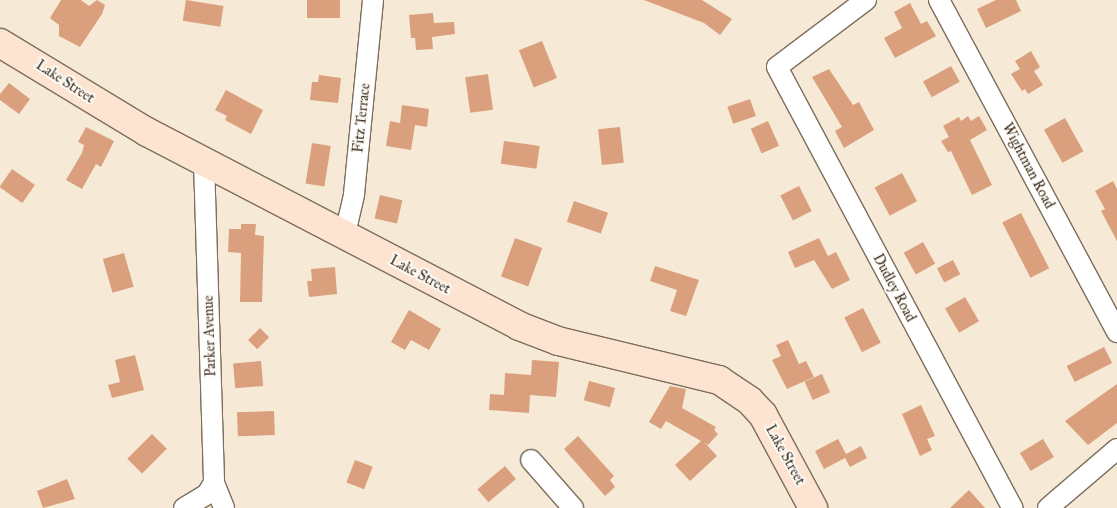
<!DOCTYPE html>
<html>
<head>
<meta charset="utf-8">
<style>
	body { margin:0 }
	#map { position:relative; width:1117px; height:508px; overflow:hidden; background:#f6ead6; font-family:"IM FELL Great Primer",serif }
	div>[style] { position:absolute }
	[style*='--x'] { left:calc(var(--x)*1px); top:calc(var(--y)*1px); width:calc(var(--w)*1px); rotate:calc(var(--a)*1deg) }
	.building>* { inset:0; background:#daa07d; transform-origin:0 0 }
	.roads { filter:drop-shadow(1px 0 #7c6d5e) drop-shadow(-1px 0 #7c6d5e) drop-shadow(0 1px #7c6d5e) drop-shadow(0 -1px #7c6d5e) }
	.street>* { height:20px; margin:-10px; padding:0 10px; transform-origin:10px; border-radius:10px; background:#fff }
	.secondary>* { height:28px; margin:-14px; padding:0 14px; transform-origin:14px; border-radius:14px; background:#fde4d1 }
	span { translate:-50% -50%; white-space:nowrap; text-align:center; line-height:1.15; -webkit-text-stroke:4px #fdfcf7; paint-order:stroke }
	.street-label { font-size:14px; color:#3b2a1e }
</style>
</head>
<body>
<div id="map">
	<div class="building">
		<i style="clip-path:polygon(61px 0,81px 0,89px 6px,97px 0,105px 5px,102px 14px,80px 47px,59px 36px,59px 25px,50px 18px)"></i>
		<i style="left:186px;top:0;width:38px;height:21px;rotate:9deg"></i>
		<i style="left:307px;top:0;width:33px;height:18px"></i>
		<i style="clip-path:polygon(644px 0,702px 0,732px 19px,720px 35px,704px 23px)"></i>
		<i style="clip-path:polygon(996px 0,1016px 0,1021px 11px,986px 28px,977px 9px)"></i>
		<i style="clip-path:polygon(910px 3px,921px 24px,927px 21px,936px 36px,895px 58px,884px 38px,902px 28px,894px 12px)"></i>
		<i style="clip-path:polygon(433px 13px,434px 23px,454px 22px,455px 34px,432px 37px,433px 49px,416px 50px,415px 38px,411px 38px,409px 15px)"></i>
		<i style="left:542px;top:41px;width:40px;height:25px;rotate:68deg"></i>
		<i style="clip-path:polygon(1031px 51px,1040px 67px,1034px 71px,1043px 85px,1028px 94px,1025px 89px,1022px 91px,1011px 74px,1020px 69px,1015px 61px)"></i>
		<i style="left:951px;top:66px;width:18px;height:32px;rotate:61deg"></i>
		<i style="clip-path:polygon(829px 69px,853px 105px,859px 102px,874px 130px,844px 148px,835px 131px,842px 127px,812px 77px)"></i>
		<i style="left:488px;top:74px;width:36px;height:23px;rotate:82deg"></i>
		<i style="clip-path:polygon(319px 75px,341px 78px,338px 103px,310px 100px,312px 82px,318px 82px)"></i>
		<i style="clip-path:polygon(9px 83px,30px 99px,19px 114px,0 100px,0 94px)"></i>
		<i style="clip-path:polygon(226px 90px,263px 110px,251px 134px,225px 120px,227px 116px,215px 110px)"></i>
		<i style="left:750px;top:99px;width:18px;height:24px;rotate:71deg"></i>
		<i style="clip-path:polygon(402px 105px,429px 109px,427px 127px,415px 125px,411px 150px,386px 146px,390px 121px,400px 123px)"></i>
		<i style="clip-path:polygon(968px 116px,971px 121px,979px 116px,987px 130px,970px 140px,992px 185px,972px 195px,951px 151px,948px 152px,941px 141px,949px 137px,943px 126px,959px 117px,961px 121px)"></i>
		<i style="left:1065px;top:118px;width:38px;height:24px;rotate:61deg"></i>
		<i style="left:768px;top:121px;width:27px;height:19px;rotate:66deg"></i>
		<i style="clip-path:polygon(86px 127px,114px 141px,101px 167px,96px 164px,82px 189px,66px 180px,82px 153px,84px 145px,78px 142px)"></i>
		<i style="left:620px;top:127px;width:36px;height:22px;rotate:84deg"></i>
		<i style="left:504px;top:141px;width:36px;height:23px;rotate:8deg"></i>
		<i style="left:312px;top:143px;width:19px;height:41px;rotate:9deg"></i>
		<i style="left:12px;top:169px;width:28px;height:22px;rotate:35deg"></i>
		<i style="left:902px;top:173px;width:32px;height:31px;rotate:62deg"></i>
		<i style="clip-path:polygon(1113px 181px,1117px 189px,1117px 241px,1101px 211px,1105px 209px,1095px 191px)"></i>
		<i style="left:799px;top:186px;width:28px;height:21px;rotate:63deg"></i>
		<i style="left:380px;top:195px;width:23px;height:24px;rotate:13deg"></i>
		<i style="left:574px;top:201px;width:36px;height:22px;rotate:19deg"></i>
		<i style="left:1021px;top:213px;width:62px;height:21px;rotate:63deg"></i>
		<i style="clip-path:polygon(241px 224px,256px 224px,255px 235px,264px 236px,262px 302px,240px 302px,241px 253px,228px 252px,229px 229px,241px 229px)"></i>
		<i style="left:515px;top:238px;width:29px;height:41px;rotate:20deg"></i>
		<i style="clip-path:polygon(819px 238px,828px 256px,836px 252px,850px 280px,832px 289px,814px 260px,795px 268px,788px 252px)"></i>
		<i style="left:923px;top:242px;width:25px;height:22px;rotate:61deg"></i>
		<i style="left:124px;top:253px;width:35px;height:22px;rotate:74deg"></i>
		<i style="left:953px;top:260px;width:16px;height:18px;rotate:63deg"></i>
		<i style="clip-path:polygon(655px 266px,699px 280px,686px 316px,670px 311px,677px 290px,650px 281px)"></i>
		<i style="clip-path:polygon(335px 267px,337px 294px,309px 297px,307px 281px,312px 281px,311px 269px)"></i>
		<i style="left:965px;top:297px;width:28px;height:23px;rotate:60deg"></i>
		<i style="left:863px;top:308px;width:39px;height:21px;rotate:63deg"></i>
		<i style="clip-path:polygon(409px 310px,441px 329px,429px 350px,411px 340px,405px 350px,391px 342px)"></i>
		<i style="left:260px;top:328px;width:13px;height:17px;rotate:45deg"></i>
		<i style="clip-path:polygon(788px 340px,799px 364px,806px 361px,814px 377px,787px 389px,772px 360px,781px 356px,776px 345px)"></i>
		<i style="left:1104px;top:347px;width:18px;height:42px;rotate:63deg"></i>
		<i style="clip-path:polygon(135px 355px,144px 390px,112px 398px,108px 385px,120px 382px,115px 360px)"></i>
		<i style="clip-path:polygon(532px 360px,559px 362px,556px 397px,530px 395px,529px 413px,489px 410px,490px 394px,504px 395px,505px 373px,531px 375px)"></i>
		<i style="left:261px;top:361px;width:25px;height:28px;rotate:85deg"></i>
		<i style="left:822px;top:374px;width:20px;height:19px;rotate:66deg"></i>
		<i style="left:589px;top:381px;width:27px;height:20px;rotate:15deg"></i>
		<i style="clip-path:polygon(1117px 384px,1117px 423px,1088px 445px,1065px 421px)"></i>
		<i style="clip-path:polygon(670px 386px,686px 389px,682px 408px,716px 427px,714px 430px,718px 434px,708px 445px,704px 442px,717px 456px,690px 481px,675px 465px,701px 441px,666px 421px,661px 429px,649px 422px)"></i>
		<i style="clip-path:polygon(921px 405px,935px 436px,927px 439px,932px 450px,920px 456px,902px 414px)"></i>
		<i style="left:274px;top:411px;width:24px;height:37px;rotate:88deg"></i>
		<i style="left:152px;top:434px;width:21px;height:35px;rotate:45deg"></i>
		<i style="clip-path:polygon(578px 436px,614px 476px,610px 480px,615px 487px,605px 496px,564px 449px)"></i>
		<i style="clip-path:polygon(838px 439px,846px 454px,861px 446px,867px 458px,850px 467px,845px 458px,824px 469px,815px 451px)"></i>
		<i style="left:1043px;top:439px;width:21px;height:27px;rotate:59deg"></i>
		<i style="left:355px;top:460px;width:19px;height:24px;rotate:21deg"></i>
		<i style="left:505px;top:466px;width:17px;height:36px;rotate:50deg"></i>
		<i style="clip-path:polygon(67px 479px,75px 499px,43px 508px,37px 491px)"></i>
		<i style="clip-path:polygon(969px 490px,985px 508px,950px 508px)"></i>
	</div>
	<div class="roads">
		<div class="street">
			<i style="--x:866;--y:0;--w:111;--a:143"></i>
			<i style="--x:777;--y:67;--w:500;--a:61.9"></i>
			<i style="--x:939;--y:0;--w:377;--a:61.8"></i>
			<i style="--x:204;--y:162;--w:321;--a:88.2"></i>
			<i style="--x:214;--y:483;--w:27;--a:68"></i>
			<i style="--x:341;--y:234;--w:15;--a:-62"></i>
			<i style="--x:348;--y:221;--w:28;--a:-77"></i>
			<i style="--x:354;--y:194;--w:195;--a:-84.4"></i>
			<i style="--x:531;--y:460;--w:64;--a:48.8"></i>
			<i style="--x:184;--y:508;--w:27;--a:-31"></i>
			<i style="--x:207;--y:494;--w:13;--a:-58"></i>
			<i style="--x:1048;--y:508;--w:91;--a:-40.5"></i>
		</div>
		<div class="secondary">
			<i style="--x:0;--y:43;--w:172;--a:31.2"></i>
			<i style="--x:147;--y:132;--w:420;--a:27.5"></i>
			<i style="--x:519;--y:326;--w:42;--a:21"></i>
			<i style="--x:558;--y:341;--w:166;--a:13.6"></i>
			<i style="--x:719;--y:380;--w:37;--a:34"></i>
			<i style="--x:750;--y:401;--w:19;--a:47"></i>
			<i style="--x:763;--y:415;--w:106;--a:61.7"></i>
		</div>
	</div>
	<div class="street-label">
		<span style="left:65px;top:82px;rotate:33deg">Lake Street</span>
		<span style="left:362px;top:118px;rotate:-84deg">Fitz Terrace</span>
		<span style="left:1028px;top:166px;rotate:62deg">Wightman Road</span>
		<span style="left:420px;top:275px;rotate:28deg">Lake Street</span>
		<span style="left:894px;top:288px;rotate:62deg">Dudley Road</span>
		<span style="left:210px;top:336px;rotate:-92deg">Parker Avenue</span>
		<span style="left:785px;top:455px;rotate:61deg">Lake Street</span>
	</div>
</div>
</body>
</html>
